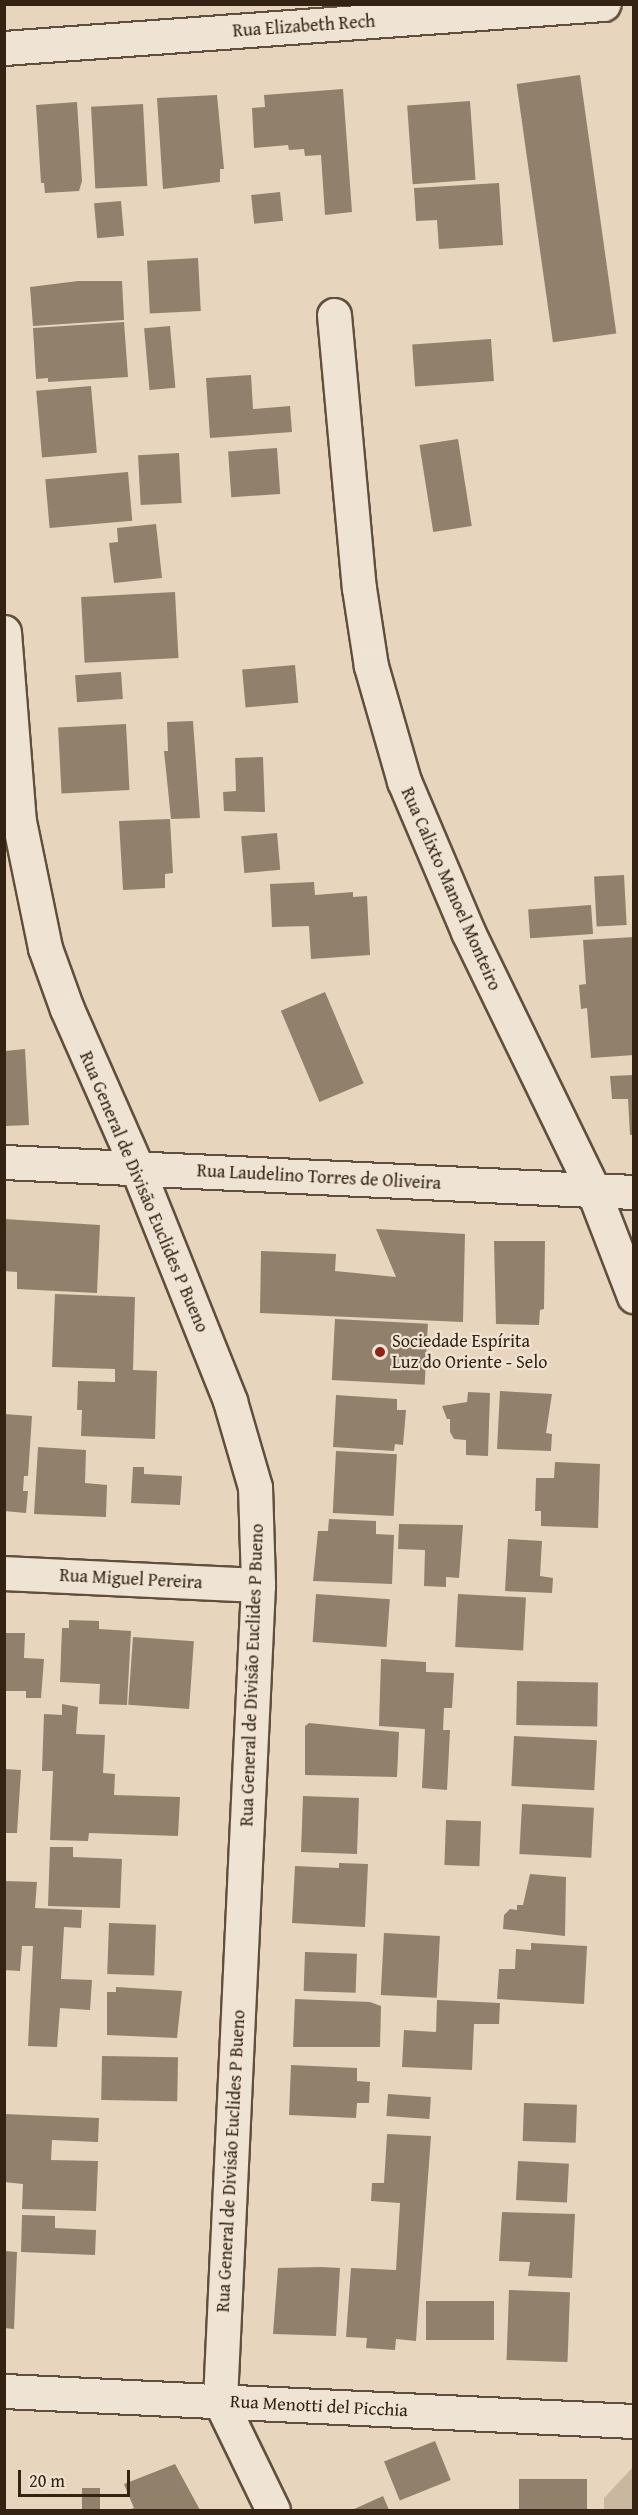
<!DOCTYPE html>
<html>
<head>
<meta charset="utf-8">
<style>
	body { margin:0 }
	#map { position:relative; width:638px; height:2515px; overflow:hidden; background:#e7d6bd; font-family:"Gentium Book Plus",serif }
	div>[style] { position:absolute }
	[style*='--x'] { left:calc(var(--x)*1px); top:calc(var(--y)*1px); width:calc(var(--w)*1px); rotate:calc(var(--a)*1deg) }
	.green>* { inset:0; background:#c9b7a0 }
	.building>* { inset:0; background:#91806b; transform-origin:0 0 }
	.roads { filter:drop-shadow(2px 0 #614f3d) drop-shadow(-2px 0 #614f3d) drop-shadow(0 2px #614f3d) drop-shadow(0 -2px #614f3d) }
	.street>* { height:33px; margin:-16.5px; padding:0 16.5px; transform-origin:16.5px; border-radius:16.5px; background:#efe4d4 }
	.dots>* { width:16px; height:16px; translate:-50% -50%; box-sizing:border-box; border:3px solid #efe4d4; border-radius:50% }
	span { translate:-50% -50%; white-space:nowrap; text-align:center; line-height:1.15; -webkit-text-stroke:4.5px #efe4d4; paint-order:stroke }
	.street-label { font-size:18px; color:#342212 }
	.poi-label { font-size:18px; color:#342212 }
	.left { translate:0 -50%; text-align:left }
	.frame { position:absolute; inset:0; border:6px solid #342212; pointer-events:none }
	.scale { position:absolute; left:18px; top:2470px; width:112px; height:27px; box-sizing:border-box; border:3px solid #342212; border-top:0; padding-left:8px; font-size:18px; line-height:21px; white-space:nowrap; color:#342212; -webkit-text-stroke:4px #efe4d4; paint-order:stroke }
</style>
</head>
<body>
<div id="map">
	<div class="green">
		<i style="clip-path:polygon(633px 2467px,633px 2510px,604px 2510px,604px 2498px)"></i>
	</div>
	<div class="building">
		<i style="left:580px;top:75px;width:261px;height:64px;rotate:82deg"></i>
		<i style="clip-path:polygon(343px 89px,352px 212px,325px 215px,321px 155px,305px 156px,304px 149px,289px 150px,288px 145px,254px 148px,252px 108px,265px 107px,264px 95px)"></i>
		<i style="clip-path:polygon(217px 95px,224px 169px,220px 169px,220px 182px,163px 189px,157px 98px)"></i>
		<i style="left:470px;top:101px;width:79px;height:63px;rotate:86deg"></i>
		<i style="clip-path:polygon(77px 102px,82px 181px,79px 191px,45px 193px,44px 183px,41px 183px,36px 105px)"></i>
		<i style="left:143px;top:104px;width:82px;height:52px;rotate:87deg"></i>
		<i style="clip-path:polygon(499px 183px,503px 245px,439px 249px,437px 220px,416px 221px,414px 188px)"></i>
		<i style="left:280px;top:192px;width:29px;height:29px;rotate:84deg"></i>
		<i style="left:121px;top:201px;width:35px;height:27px;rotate:85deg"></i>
		<i style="left:198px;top:258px;width:53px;height:51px;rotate:87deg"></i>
		<i style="clip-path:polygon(78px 281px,122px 281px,124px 320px,33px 326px,30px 287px)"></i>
		<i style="clip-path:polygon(124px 322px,128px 377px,48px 382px,48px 378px,36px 379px,33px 328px)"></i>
		<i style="left:170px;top:326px;width:62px;height:26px;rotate:85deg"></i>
		<i style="left:491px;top:339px;width:42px;height:79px;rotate:86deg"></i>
		<i style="clip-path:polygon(251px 375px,253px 409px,290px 406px,292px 432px,210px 438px,206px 378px)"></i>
		<i style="left:91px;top:386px;width:67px;height:55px;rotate:85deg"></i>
		<i style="left:458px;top:439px;width:88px;height:39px;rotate:81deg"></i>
		<i style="left:277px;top:448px;width:46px;height:49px;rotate:86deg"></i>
		<i style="left:179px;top:453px;width:50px;height:41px;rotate:87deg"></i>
		<i style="left:128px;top:472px;width:49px;height:83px;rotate:85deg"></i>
		<i style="clip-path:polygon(156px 524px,162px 578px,114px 583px,109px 543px,118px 542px,117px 528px)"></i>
		<i style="left:175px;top:592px;width:66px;height:94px;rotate:87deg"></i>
		<i style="left:295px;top:665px;width:38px;height:53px;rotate:85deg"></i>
		<i style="left:121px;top:672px;width:27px;height:46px;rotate:86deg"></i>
		<i style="clip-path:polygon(193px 721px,200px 818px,171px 819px,164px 751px,168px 751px,167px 722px)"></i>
		<i style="left:126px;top:724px;width:66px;height:68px;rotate:87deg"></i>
		<i style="clip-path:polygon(263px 757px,265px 812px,224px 811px,223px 792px,236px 791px,235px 758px)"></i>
		<i style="clip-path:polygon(170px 819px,173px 873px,165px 874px,165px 888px,123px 890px,119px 821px)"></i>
		<i style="left:277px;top:833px;width:37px;height:36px;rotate:85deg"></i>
		<i style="left:624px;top:875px;width:50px;height:30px;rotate:87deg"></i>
		<i style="clip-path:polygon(314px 882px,315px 895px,353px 892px,353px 897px,367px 896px,370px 955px,311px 959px,309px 926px,272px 927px,270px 884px)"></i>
		<i style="left:591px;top:905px;width:29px;height:63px;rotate:86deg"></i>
		<i style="clip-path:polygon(634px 937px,634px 1055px,591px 1058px,587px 1008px,581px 1009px,579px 985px,586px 984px,583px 940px)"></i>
		<i style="left:325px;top:992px;width:99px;height:48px;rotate:67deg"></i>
		<i style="clip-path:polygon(25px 1049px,29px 1125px,5px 1126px,5px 1051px)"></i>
		<i style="clip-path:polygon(634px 1075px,634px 1135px,630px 1135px,628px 1099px,612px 1099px,610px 1076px)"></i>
		<i style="clip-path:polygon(4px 1219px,100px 1225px,97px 1293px,17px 1289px,17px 1272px,4px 1271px)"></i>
		<i style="clip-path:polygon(376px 1229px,465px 1234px,463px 1322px,260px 1313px,261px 1251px,336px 1254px,335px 1271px,396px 1277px)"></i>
		<i style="clip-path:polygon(494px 1241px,545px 1241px,544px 1309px,540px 1310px,539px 1325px,496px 1324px)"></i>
		<i style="clip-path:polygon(55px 1294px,135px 1297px,133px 1370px,157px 1371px,155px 1439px,81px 1436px,82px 1410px,77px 1410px,78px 1381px,115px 1382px,115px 1369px,52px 1367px)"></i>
		<i style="left:335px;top:1319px;width:93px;height:61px;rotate:3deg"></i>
		<i style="clip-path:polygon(500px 1391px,552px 1394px,546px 1433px,552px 1434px,551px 1451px,497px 1449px)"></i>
		<i style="clip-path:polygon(468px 1392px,490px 1393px,488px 1456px,466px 1455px,466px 1440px,454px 1439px,450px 1432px,450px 1419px,447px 1419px,442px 1406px,467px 1402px)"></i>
		<i style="clip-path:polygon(336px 1395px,397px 1399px,397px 1410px,406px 1410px,403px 1445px,395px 1444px,394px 1451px,333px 1447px)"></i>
		<i style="clip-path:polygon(4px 1414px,32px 1416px,28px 1476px,24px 1476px,23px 1491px,28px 1491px,26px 1513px,4px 1511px)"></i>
		<i style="clip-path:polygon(38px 1447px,86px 1450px,85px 1483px,107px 1485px,106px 1517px,34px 1514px)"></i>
		<i style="left:336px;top:1451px;width:61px;height:62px;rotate:3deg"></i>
		<i style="clip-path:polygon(555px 1462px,600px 1464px,598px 1528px,541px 1526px,541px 1511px,535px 1511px,536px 1478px,554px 1478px)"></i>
		<i style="clip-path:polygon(133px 1467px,144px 1467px,144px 1474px,182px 1476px,180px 1505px,131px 1503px)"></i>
		<i style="clip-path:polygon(329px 1519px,376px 1521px,376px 1534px,394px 1535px,392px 1584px,313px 1581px,318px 1531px,328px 1531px)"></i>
		<i style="clip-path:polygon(399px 1524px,463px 1525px,459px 1578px,446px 1577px,446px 1587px,424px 1586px,425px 1550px,398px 1549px)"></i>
		<i style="clip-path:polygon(508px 1539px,542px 1541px,540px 1576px,553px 1578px,552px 1593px,505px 1591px)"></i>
		<i style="left:316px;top:1594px;width:74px;height:48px;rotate:4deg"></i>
		<i style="left:458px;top:1594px;width:68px;height:53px;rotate:3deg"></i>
		<i style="clip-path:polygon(69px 1620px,99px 1621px,99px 1629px,131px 1631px,127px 1705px,99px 1704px,100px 1684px,60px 1682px,62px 1628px,69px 1628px)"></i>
		<i style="clip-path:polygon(4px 1633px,25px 1633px,24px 1658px,44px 1659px,41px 1698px,26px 1698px,26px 1691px,4px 1691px)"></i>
		<i style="left:133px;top:1637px;width:61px;height:68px;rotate:4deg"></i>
		<i style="clip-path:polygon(381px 1659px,426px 1662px,426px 1672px,454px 1673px,452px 1708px,444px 1708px,443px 1730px,450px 1730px,447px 1790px,422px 1788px,425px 1729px,379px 1726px)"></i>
		<i style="left:517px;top:1681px;width:81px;height:44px;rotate:1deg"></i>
		<i style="clip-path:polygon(62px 1704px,78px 1707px,76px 1734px,105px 1735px,103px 1773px,115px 1774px,114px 1795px,180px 1797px,178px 1836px,89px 1833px,88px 1841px,50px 1840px,53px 1771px,42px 1771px,44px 1714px,62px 1715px)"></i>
		<i style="clip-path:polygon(309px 1723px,399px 1732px,397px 1777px,305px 1775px,305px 1726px)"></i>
		<i style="left:514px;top:1736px;width:83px;height:50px;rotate:3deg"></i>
		<i style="clip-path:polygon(4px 1769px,21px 1770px,17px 1833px,4px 1833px)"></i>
		<i style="left:303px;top:1796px;width:56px;height:56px;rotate:2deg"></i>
		<i style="left:522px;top:1804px;width:72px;height:50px;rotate:3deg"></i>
		<i style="left:446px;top:1820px;width:35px;height:45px;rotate:2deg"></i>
		<i style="clip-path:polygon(50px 1847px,73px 1847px,73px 1857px,122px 1859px,120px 1908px,48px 1906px)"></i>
		<i style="clip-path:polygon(339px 1863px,368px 1864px,365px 1927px,292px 1923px,295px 1866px,339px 1868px)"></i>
		<i style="clip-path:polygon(530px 1874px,566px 1877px,565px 1936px,503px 1929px,504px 1915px,510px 1909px,517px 1910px,517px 1905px,523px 1905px)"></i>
		<i style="clip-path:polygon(4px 1881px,37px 1882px,35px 1908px,82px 1910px,81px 1928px,64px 1927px,61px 1979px,92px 1980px,90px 2010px,60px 2008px,57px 2047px,28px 2046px,33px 1946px,22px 1946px,20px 1971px,4px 1970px)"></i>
		<i style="left:109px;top:1923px;width:47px;height:51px;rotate:2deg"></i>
		<i style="left:384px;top:1933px;width:56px;height:62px;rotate:3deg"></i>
		<i style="clip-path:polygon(531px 1943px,587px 1946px,584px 2004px,497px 1999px,499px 1969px,515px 1969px,516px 1949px,531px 1950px)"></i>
		<i style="left:305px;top:1952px;width:52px;height:39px;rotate:2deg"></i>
		<i style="clip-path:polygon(116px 1987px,182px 1991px,177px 2038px,107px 2035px,107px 1992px,116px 1992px)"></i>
		<i style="clip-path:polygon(295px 1999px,370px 2002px,381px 2006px,380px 2047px,293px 2047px)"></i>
		<i style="clip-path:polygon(437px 2000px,500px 2003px,499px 2024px,474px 2024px,472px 2070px,402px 2067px,404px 2030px,436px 2032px)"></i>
		<i style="left:102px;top:2056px;width:76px;height:44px;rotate:1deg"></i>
		<i style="clip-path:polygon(291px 2065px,357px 2068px,357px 2081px,370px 2082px,369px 2103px,357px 2103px,356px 2118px,289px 2115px)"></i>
		<i style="left:388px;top:2094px;width:43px;height:22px;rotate:4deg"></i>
		<i style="left:524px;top:2103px;width:53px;height:38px;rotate:2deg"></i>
		<i style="clip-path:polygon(4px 2114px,99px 2118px,98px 2142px,52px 2140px,51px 2160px,98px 2161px,96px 2211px,22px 2209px,23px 2184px,4px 2182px)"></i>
		<i style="clip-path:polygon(387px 2134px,431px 2136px,416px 2341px,396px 2339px,395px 2350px,366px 2348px,367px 2338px,346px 2337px,351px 2268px,396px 2270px,400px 2203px,371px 2201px,372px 2183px,384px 2183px)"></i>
		<i style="left:518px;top:2161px;width:51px;height:39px;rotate:3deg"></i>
		<i style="clip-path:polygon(502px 2212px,575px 2214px,572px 2278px,528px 2276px,530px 2262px,499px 2261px)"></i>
		<i style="clip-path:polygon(22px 2215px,55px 2216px,55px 2228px,96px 2230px,95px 2255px,21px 2252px)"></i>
		<i style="clip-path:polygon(4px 2251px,17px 2252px,14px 2329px,4px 2328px)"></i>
		<i style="clip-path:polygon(321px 2267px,340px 2268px,336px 2336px,273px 2334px,278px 2268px)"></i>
		<i style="left:509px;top:2290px;width:61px;height:70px;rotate:2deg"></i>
		<i style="left:426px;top:2301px;width:68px;height:39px"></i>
		<i style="left:435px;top:2441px;width:42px;height:55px;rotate:68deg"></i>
		<i style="clip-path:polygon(175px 2464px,200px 2510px,128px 2510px,134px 2508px,124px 2484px)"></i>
		<i style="left:519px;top:2479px;width:68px;height:31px"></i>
		<i style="left:100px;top:2488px;width:22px;height:18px;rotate:90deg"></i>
		<i style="clip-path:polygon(383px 2496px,389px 2510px,352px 2510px)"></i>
	</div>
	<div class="roads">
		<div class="street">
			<i style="--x:4;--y:48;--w:601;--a:-4.2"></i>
			<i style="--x:334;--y:315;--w:274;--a:84.8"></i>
			<i style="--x:359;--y:588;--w:79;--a:81.3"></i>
			<i style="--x:371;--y:666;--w:120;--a:74"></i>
			<i style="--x:404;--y:781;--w:164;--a:67"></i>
			<i style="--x:468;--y:932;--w:287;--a:64.1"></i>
			<i style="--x:593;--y:1190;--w:114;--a:68.9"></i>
			<i style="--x:4;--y:632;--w:190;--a:85.5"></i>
			<i style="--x:19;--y:821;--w:130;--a:78.4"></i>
			<i style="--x:45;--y:948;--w:65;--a:70.2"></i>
			<i style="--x:67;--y:1009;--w:174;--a:66.2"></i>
			<i style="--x:137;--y:1168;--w:251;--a:68.2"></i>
			<i style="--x:230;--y:1401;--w:90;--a:73.8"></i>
			<i style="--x:255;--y:1487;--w:98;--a:88.2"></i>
			<i style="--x:258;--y:1585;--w:817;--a:92.67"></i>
			<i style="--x:220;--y:2401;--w:121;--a:64.1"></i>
			<i style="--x:4;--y:1162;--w:631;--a:2.73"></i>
			<i style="--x:4;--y:1573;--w:254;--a:2.7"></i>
			<i style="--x:4;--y:2391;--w:631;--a:2.73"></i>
		</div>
	</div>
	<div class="dots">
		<i style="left:380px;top:1352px;background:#8f2418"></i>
	</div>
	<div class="street-label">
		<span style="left:304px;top:26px;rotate:-4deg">Rua Elizabeth Rech</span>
		<span style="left:451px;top:889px;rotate:66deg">Rua Calixto Manoel Monteiro</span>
		<span style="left:319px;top:1177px;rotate:3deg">Rua Laudelino Torres de Oliveira</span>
		<span style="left:144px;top:1192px;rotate:67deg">Rua General de Divisão Euclides P Bueno</span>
		<span style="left:131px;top:1579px;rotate:3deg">Rua Miguel Pereira</span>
		<span style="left:252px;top:1675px;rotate:-88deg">Rua General de Divisão Euclides P Bueno</span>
		<span style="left:231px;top:2161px;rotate:-87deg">Rua General de Divisão Euclides P Bueno</span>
		<span style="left:319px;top:2406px;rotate:3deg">Rua Menotti del Picchia</span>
	</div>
	<div class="poi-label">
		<span class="left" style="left:392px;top:1352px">Sociedade Espírita<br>Luz do Oriente - Selo</span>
	</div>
	<div class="frame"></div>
	<div class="scale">20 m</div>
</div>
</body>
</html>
